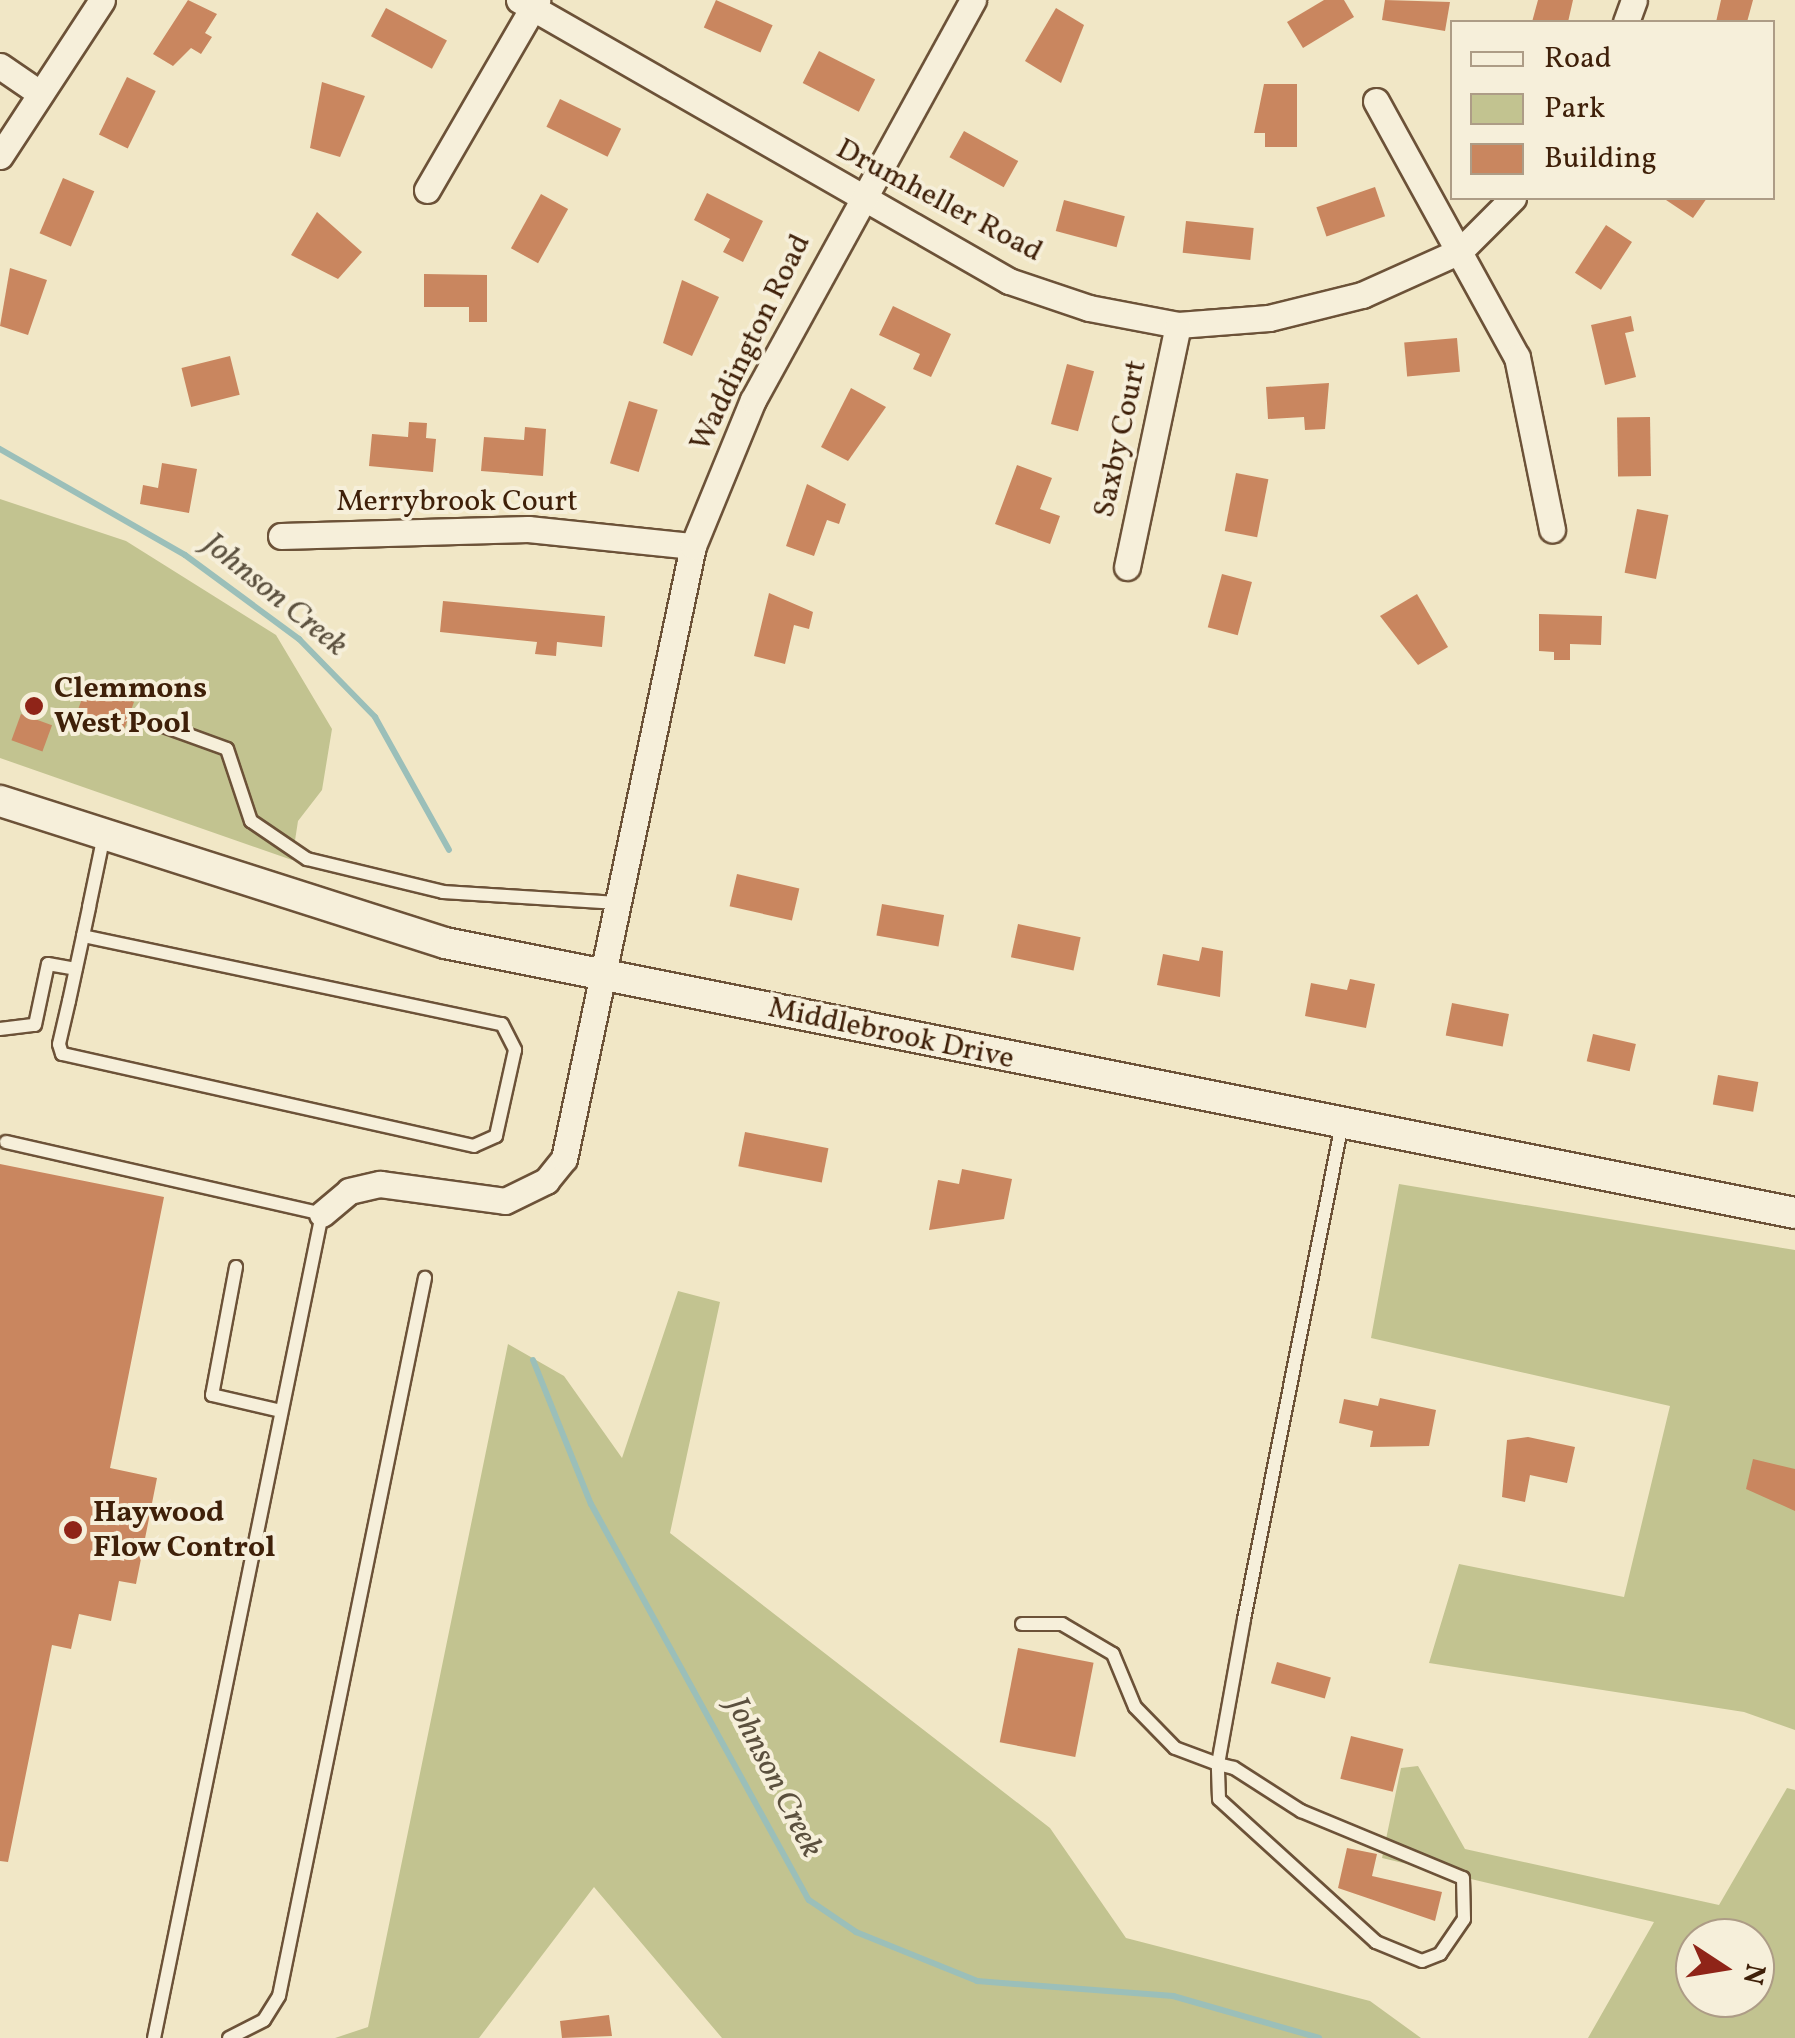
<!DOCTYPE html>
<html>
<head>
<meta charset="utf-8">
<style>
	body { margin:0 }
	#map { position:relative; width:1795px; height:2038px; overflow:hidden; background:#f1e7c6; font-family:Vollkorn,serif }
	div>[style] { position:absolute }
	[style*='--x'] { left:calc(var(--x)*1px); top:calc(var(--y)*1px); width:calc(var(--w)*1px); rotate:calc(var(--a)*1deg) }
	.green>* { inset:0; background:#c2c390 }
	.stream>* { height:6px; margin:-3px; padding:0 3px; transform-origin:3px; border-radius:3px; background:#9bbfb9 }
	.building>* { inset:0; background:#c9865f; transform-origin:0 0 }
	.roads { filter:drop-shadow(2px 0 #6c5238) drop-shadow(-2px 0 #6c5238) drop-shadow(0 2px #6c5238) drop-shadow(0 -2px #6c5238) }
	.service>* { height:12px; margin:-6px; padding:0 6px; transform-origin:6px; border-radius:6px; background:#f6efda }
	.minor>* { height:25px; margin:-12.5px; padding:0 12.5px; transform-origin:12.5px; border-radius:12.5px; background:#f6efda }
	.tertiary>* { height:30px; margin:-15px; padding:0 15px; transform-origin:15px; border-radius:15px; background:#f6efda }
	.dots>* { width:28px; height:28px; translate:-50% -50%; box-sizing:border-box; border:5px solid #f6efda; border-radius:50% }
	span { translate:-50% -50%; white-space:nowrap; text-align:center; line-height:1.15; -webkit-text-stroke:8px #f6efda; paint-order:stroke }
	.street-label { font-size:30px; color:#3f2009 }
	.poi-label { font-size:30px; color:#3f2009; font-weight:700 }
	.left { translate:0 -50%; text-align:left }
	.water-label { font-size:32px; color:#5b503e; font-style:italic }
	.legend { position:absolute; left:1450px; top:20px; width:325px; height:180px; box-sizing:border-box; background:#f6efda; border:2px solid #ad9c86; margin:0; padding:12px 18px; list-style:none; font-size:30px; color:#3f2009 }
	.legend li { display:flex; align-items:center; gap:20px; height:50px }
	.legend b { width:50px; border:2px solid #ad9c86 }
	.north { position:absolute; left:1675px; top:1918px; width:100px; height:100px; box-sizing:border-box; background:#f6efda; border:2px solid #ad9c86; border-radius:50%; rotate:102deg; font-size:28px; font-weight:700; line-height:40px; text-align:center; color:#3f2009 }
	.north::after { content:''; display:block; margin:auto; width:35px; height:45px; background:#8f2418; clip-path:polygon(50% 0,100% 100%,50% 72%,0 100%) }
</style>
</head>
<body>
<div id="map">
	<div class="green">
		<i style="clip-path:polygon(0 499px,126px 541px,276px 635px,332px 729px,322px 790px,298px 821px,292px 860px,0 758px)"></i>
		<i style="clip-path:polygon(1399px 1184px,1795px 1250px,1795px 1730px,1744px 1712px,1429px 1663px,1459px 1564px,1624px 1597px,1670px 1406px,1371px 1338px)"></i>
		<i style="clip-path:polygon(678px 1291px,720px 1302px,670px 1533px,1050px 1828px,1126px 1938px,1370px 2001px,1421px 2038px,722px 2038px,594px 1887px,479px 2038px,335px 2038px,368px 2027px,508px 1344px,564px 1376px,622px 1458px)"></i>
		<i style="clip-path:polygon(evenodd,1418px 1766px,1465px 1849px,1719px 1905px,1787px 1788px,1795px 1790px,1795px 2038px,1588px 2038px,1654px 1922px,1382px 1858px,1401px 1768px,1418px 1766px,1695px 1938px,1755px 1938px,1755px 1998px,1695px 1998px,1695px 1938px)"></i>
	</div>
	<div class="stream">
		<i style="--x:0;--y:449;--w:213;--a:29.8"></i>
		<i style="--x:185;--y:555;--w:142;--a:36.4"></i>
		<i style="--x:299;--y:639;--w:109;--a:45.7"></i>
		<i style="--x:375;--y:717;--w:152;--a:60.9"></i>
		<i style="--x:533;--y:1360;--w:155;--a:68.1"></i>
		<i style="--x:591;--y:1504;--w:452;--a:61.2"></i>
		<i style="--x:809;--y:1900;--w:57;--a:34.2"></i>
		<i style="--x:856;--y:1932;--w:131;--a:22"></i>
		<i style="--x:977;--y:1981;--w:197;--a:4.4"></i>
		<i style="--x:1173;--y:1996;--w:152;--a:16"></i>
	</div>
	<div class="building">
		<i style="clip-path:polygon(188px 0,217px 14px,205px 33px,212px 37px,201px 54px,191px 48px,173px 66px,153px 54px)"></i>
		<i style="left:716px;top:0;width:62px;height:30px;rotate:24deg"></i>
		<i style="clip-path:polygon(1324px 0,1344px 0,1354px 17px,1303px 48px,1287px 22px)"></i>
		<i style="clip-path:polygon(1385px 0,1450px 2px,1445px 31px,1382px 20px)"></i>
		<i style="clip-path:polygon(1538px 0,1573px 0,1568px 22px,1532px 22px)"></i>
		<i style="clip-path:polygon(1721px 0,1753px 0,1747px 22px,1716px 22px)"></i>
		<i style="left:386px;top:8px;width:69px;height:32px;rotate:28deg"></i>
		<i style="clip-path:polygon(1056px 8px,1084px 25px,1061px 83px,1025px 61px)"></i>
		<i style="left:819px;top:51px;width:63px;height:36px;rotate:27deg"></i>
		<i style="left:127px;top:77px;width:32px;height:64px;rotate:26deg"></i>
		<i style="clip-path:polygon(322px 82px,365px 96px,340px 157px,310px 148px)"></i>
		<i style="clip-path:polygon(1264px 84px,1297px 84px,1297px 147px,1265px 147px,1265px 133px,1254px 133px)"></i>
		<i style="left:560px;top:99px;width:68px;height:31px;rotate:26deg"></i>
		<i style="left:964px;top:131px;width:62px;height:30px;rotate:29deg"></i>
		<i style="left:63px;top:178px;width:34px;height:60px;rotate:23deg"></i>
		<i style="left:1375px;top:187px;width:31px;height:62px;rotate:71deg"></i>
		<i style="clip-path:polygon(707px 193px,763px 221px,743px 262px,723px 252px,730px 239px,694px 220px)"></i>
		<i style="left:541px;top:194px;width:31px;height:62px;rotate:29deg"></i>
		<i style="clip-path:polygon(1663px 198px,1707px 198px,1693px 218px)"></i>
		<i style="left:1064px;top:200px;width:63px;height:32px;rotate:15deg"></i>
		<i style="clip-path:polygon(317px 212px,362px 252px,338px 279px,291px 255px)"></i>
		<i style="left:1186px;top:221px;width:68px;height:32px;rotate:6deg"></i>
		<i style="left:1606px;top:225px;width:31px;height:57px;rotate:33deg"></i>
		<i style="clip-path:polygon(10px 268px,47px 280px,28px 335px,0 326px)"></i>
		<i style="clip-path:polygon(424px 274px,487px 275px,487px 322px,469px 322px,469px 307px,424px 307px)"></i>
		<i style="clip-path:polygon(682px 280px,719px 297px,692px 356px,663px 343px)"></i>
		<i style="clip-path:polygon(893px 306px,951px 334px,931px 377px,913px 369px,920px 354px,879px 335px)"></i>
		<i style="clip-path:polygon(1631px 316px,1634px 331px,1625px 333px,1636px 377px,1605px 385px,1591px 325px)"></i>
		<i style="left:1457px;top:338px;width:34px;height:53px;rotate:85deg"></i>
		<i style="left:230px;top:356px;width:40px;height:50px;rotate:76deg"></i>
		<i style="left:1067px;top:364px;width:28px;height:62px;rotate:15deg"></i>
		<i style="clip-path:polygon(1329px 383px,1325px 429px,1305px 430px,1304px 417px,1268px 419px,1266px 387px)"></i>
		<i style="clip-path:polygon(851px 388px,886px 407px,848px 461px,821px 447px)"></i>
		<i style="left:629px;top:401px;width:30px;height:65px;rotate:17deg"></i>
		<i style="left:1650px;top:417px;width:59px;height:33px;rotate:89deg"></i>
		<i style="clip-path:polygon(409px 422px,427px 423px,426px 438px,436px 439px,433px 472px,369px 466px,372px 434px,408px 437px)"></i>
		<i style="clip-path:polygon(525px 427px,546px 429px,543px 476px,481px 471px,484px 437px,524px 440px)"></i>
		<i style="clip-path:polygon(162px 463px,197px 469px,189px 513px,140px 504px,143px 485px,158px 488px)"></i>
		<i style="clip-path:polygon(1017px 465px,1052px 478px,1040px 509px,1060px 516px,1050px 544px,995px 524px)"></i>
		<i style="left:1236px;top:473px;width:33px;height:59px;rotate:11deg"></i>
		<i style="clip-path:polygon(807px 484px,846px 504px,839px 524px,827px 520px,814px 556px,786px 546px)"></i>
		<i style="left:1637px;top:509px;width:32px;height:65px;rotate:11deg"></i>
		<i style="left:1222px;top:574px;width:31px;height:55px;rotate:15deg"></i>
		<i style="clip-path:polygon(769px 593px,813px 612px,809px 629px,794px 625px,785px 664px,754px 656px)"></i>
		<i style="clip-path:polygon(1417px 594px,1448px 647px,1418px 665px,1380px 616px)"></i>
		<i style="clip-path:polygon(443px 601px,605px 616px,602px 647px,557px 642px,556px 656px,535px 654px,537px 642px,440px 632px)"></i>
		<i style="clip-path:polygon(1539px 614px,1602px 616px,1601px 645px,1570px 644px,1570px 660px,1554px 660px,1554px 652px,1539px 651px)"></i>
		<i style="left:87px;top:685px;width:50px;height:32px;rotate:20deg"></i>
		<i style="left:21px;top:714px;width:33px;height:28px;rotate:20deg"></i>
		<i style="left:737px;top:874px;width:64px;height:33px;rotate:13deg"></i>
		<i style="left:882px;top:904px;width:63px;height:32px;rotate:10deg"></i>
		<i style="left:1018px;top:924px;width:64px;height:34px;rotate:12deg"></i>
		<i style="clip-path:polygon(1202px 947px,1223px 951px,1220px 997px,1157px 985px,1163px 954px,1199px 961px)"></i>
		<i style="clip-path:polygon(1350px 979px,1375px 984px,1366px 1028px,1305px 1016px,1311px 983px,1347px 990px)"></i>
		<i style="left:1452px;top:1003px;width:58px;height:33px;rotate:11deg"></i>
		<i style="left:1593px;top:1034px;width:44px;height:28px;rotate:13deg"></i>
		<i style="left:1718px;top:1075px;width:41px;height:30px;rotate:10deg"></i>
		<i style="left:745px;top:1132px;width:85px;height:35px;rotate:11deg"></i>
		<i style="clip-path:polygon(0 1164px,164px 1197px,110px 1468px,157px 1478px,136px 1584px,119px 1581px,111px 1621px,79px 1614px,71px 1649px,52px 1645px,8px 1862px,0 1861px)"></i>
		<i style="clip-path:polygon(962px 1169px,1012px 1179px,1004px 1219px,929px 1230px,938px 1180px,959px 1184px)"></i>
		<i style="clip-path:polygon(1380px 1398px,1436px 1410px,1429px 1446px,1370px 1447px,1373px 1431px,1339px 1423px,1344px 1399px,1378px 1406px)"></i>
		<i style="clip-path:polygon(1528px 1437px,1575px 1447px,1567px 1483px,1530px 1475px,1525px 1502px,1502px 1497px,1507px 1440px)"></i>
		<i style="clip-path:polygon(1753px 1459px,1795px 1469px,1795px 1511px,1746px 1489px)"></i>
		<i style="left:1018px;top:1648px;width:77px;height:96px;rotate:11deg"></i>
		<i style="left:1277px;top:1662px;width:56px;height:22px;rotate:16deg"></i>
		<i style="left:1351px;top:1736px;width:54px;height:44px;rotate:14deg"></i>
		<i style="clip-path:polygon(1347px 1848px,1377px 1854px,1372px 1876px,1442px 1892px,1435px 1921px,1338px 1888px)"></i>
		<i style="clip-path:polygon(609px 2015px,612px 2036px,562px 2038px,560px 2021px)"></i>
	</div>
	<div class="roads">
		<div class="service">
			<i style="--x:161;--y:725;--w:70;--a:20"></i>
			<i style="--x:227;--y:749;--w:76;--a:71.6"></i>
			<i style="--x:251;--y:821;--w:68;--a:34.2"></i>
			<i style="--x:307;--y:859;--w:140;--a:13.6"></i>
			<i style="--x:443;--y:892;--w:175;--a:3.6"></i>
			<i style="--x:83;--y:936;--w:428;--a:11.9"></i>
			<i style="--x:502;--y:1024;--w:29;--a:63"></i>
			<i style="--x:515;--y:1050;--w:88;--a:102.5"></i>
			<i style="--x:496;--y:1136;--w:24;--a:156"></i>
			<i style="--x:474;--y:1146;--w:422;--a:-167.4"></i>
			<i style="--x:62;--y:1054;--w:10;--a:-107"></i>
			<i style="--x:59;--y:1044;--w:44;--a:-76.9"></i>
			<i style="--x:69;--y:1001;--w:66;--a:-77.8"></i>
			<i style="--x:83;--y:936;--w:30;--a:-78"></i>
			<i style="--x:89;--y:907;--w:74;--a:-78.2"></i>
			<i style="--x:0;--y:1029;--w:35;--a:-7"></i>
			<i style="--x:35;--y:1025;--w:62;--a:-78"></i>
			<i style="--x:48;--y:964;--w:28;--a:10"></i>
			<i style="--x:6;--y:1142;--w:324;--a:12.8"></i>
			<i style="--x:322;--y:1214;--w:841;--a:101.52"></i>
			<i style="--x:236;--y:1267;--w:130;--a:100.6"></i>
			<i style="--x:212;--y:1395;--w:67;--a:13"></i>
			<i style="--x:1022;--y:1624;--w:40;--a:0"></i>
			<i style="--x:1062;--y:1624;--w:59;--a:30.5"></i>
			<i style="--x:1113;--y:1654;--w:57;--a:67.5"></i>
			<i style="--x:1135;--y:1707;--w:57;--a:45.7"></i>
			<i style="--x:1175;--y:1748;--w:46;--a:20.4"></i>
			<i style="--x:1218;--y:1764;--w:16;--a:14"></i>
			<i style="--x:1234;--y:1768;--w:80;--a:32.7"></i>
			<i style="--x:1301;--y:1811;--w:175;--a:22.5"></i>
			<i style="--x:1463;--y:1878;--w:41;--a:88.6"></i>
			<i style="--x:1464;--y:1919;--w:42;--a:124.4"></i>
			<i style="--x:1440;--y:1954;--w:19;--a:159"></i>
			<i style="--x:1422;--y:1961;--w:50;--a:-157.6"></i>
			<i style="--x:1376;--y:1942;--w:212;--a:-137.7"></i>
			<i style="--x:1219;--y:1799;--w:35;--a:-92"></i>
			<i style="--x:1218;--y:1764;--w:147;--a:-79.8"></i>
			<i style="--x:1244;--y:1619;--w:505;--a:-78.8"></i>
			<i style="--x:229;--y:2038;--w:39;--a:-27"></i>
			<i style="--x:264;--y:2020;--w:28;--a:-58"></i>
			<i style="--x:279;--y:1996;--w:733;--a:-78.51"></i>
		</div>
		<div class="minor">
			<i style="--x:519;--y:0;--w:565;--a:29.83"></i>
			<i style="--x:1009;--y:281;--w:84;--a:18.6"></i>
			<i style="--x:1089;--y:308;--w:91;--a:10.8"></i>
			<i style="--x:1178;--y:325;--w:91;--a:-4.4"></i>
			<i style="--x:1269;--y:318;--w:96;--a:-13.9"></i>
			<i style="--x:1362;--y:295;--w:107;--a:-24.2"></i>
			<i style="--x:1460;--y:251;--w:75;--a:-45"></i>
			<i style="--x:1626;--y:22;--w:23;--a:-70"></i>
			<i style="--x:0;--y:66;--w:46;--a:34.4"></i>
			<i style="--x:1376;--y:101;--w:292;--a:61.2"></i>
			<i style="--x:1517;--y:357;--w:176;--a:78.5"></i>
			<i style="--x:0;--y:156;--w:186;--a:-56.8"></i>
			<i style="--x:427;--y:190;--w:220;--a:-59.9"></i>
			<i style="--x:281;--y:536;--w:247;--a:-1.6"></i>
			<i style="--x:528;--y:529;--w:166;--a:5.9"></i>
			<i style="--x:1127;--y:567;--w:247;--a:-78.1"></i>
			<i style="--x:322;--y:1214;--w:35;--a:-40"></i>
			<i style="--x:349;--y:1191;--w:32;--a:-13"></i>
			<i style="--x:380;--y:1184;--w:126;--a:7.7"></i>
			<i style="--x:505;--y:1201;--w:46;--a:-26"></i>
			<i style="--x:546;--y:1181;--w:28;--a:-51"></i>
			<i style="--x:564;--y:1159;--w:626;--a:-78.12"></i>
			<i style="--x:693;--y:546;--w:158;--a:-67.7"></i>
			<i style="--x:753;--y:400;--w:457;--a:-61.2"></i>
		</div>
		<div class="tertiary">
			<i style="--x:0;--y:801;--w:467;--a:17.7"></i>
			<i style="--x:445;--y:943;--w:1377;--a:11.31"></i>
		</div>
	</div>
	<div class="dots">
		<i style="left:34px;top:706px;background:#8f2418"></i>
		<i style="left:73px;top:1530px;background:#8f2418"></i>
	</div>
	<div class="street-label">
		<span style="left:939px;top:201px;rotate:28deg">Drumheller Road</span>
		<span style="left:751px;top:343px;rotate:-64deg">Waddington Road</span>
		<span style="left:1121px;top:439px;rotate:-78deg">Saxby Court</span>
		<span style="left:457px;top:502px">Merrybrook Court</span>
		<span style="left:891px;top:1034px;rotate:12deg">Middlebrook Drive</span>
	</div>
	<div class="poi-label">
		<span class="left" style="left:54px;top:706px">Clemmons<br>West Pool</span>
		<span class="left" style="left:93px;top:1530px">Haywood<br>Flow Control</span>
	</div>
	<div class="water-label">
		<span style="left:274px;top:596px;rotate:39deg">Johnson Creek</span>
		<span style="left:773px;top:1778px;rotate:63deg">Johnson Creek</span>
	</div>
	<ul class="legend">
	<li><b style="height:12px;background:#f6efda"></b>Road</li>
	<li><b style="height:28px;background:#c2c390"></b>Park</li>
	<li><b style="height:28px;background:#c9865f"></b>Building</li>
	</ul>
	<div class="north">N</div>
</div>
</body>
</html>
